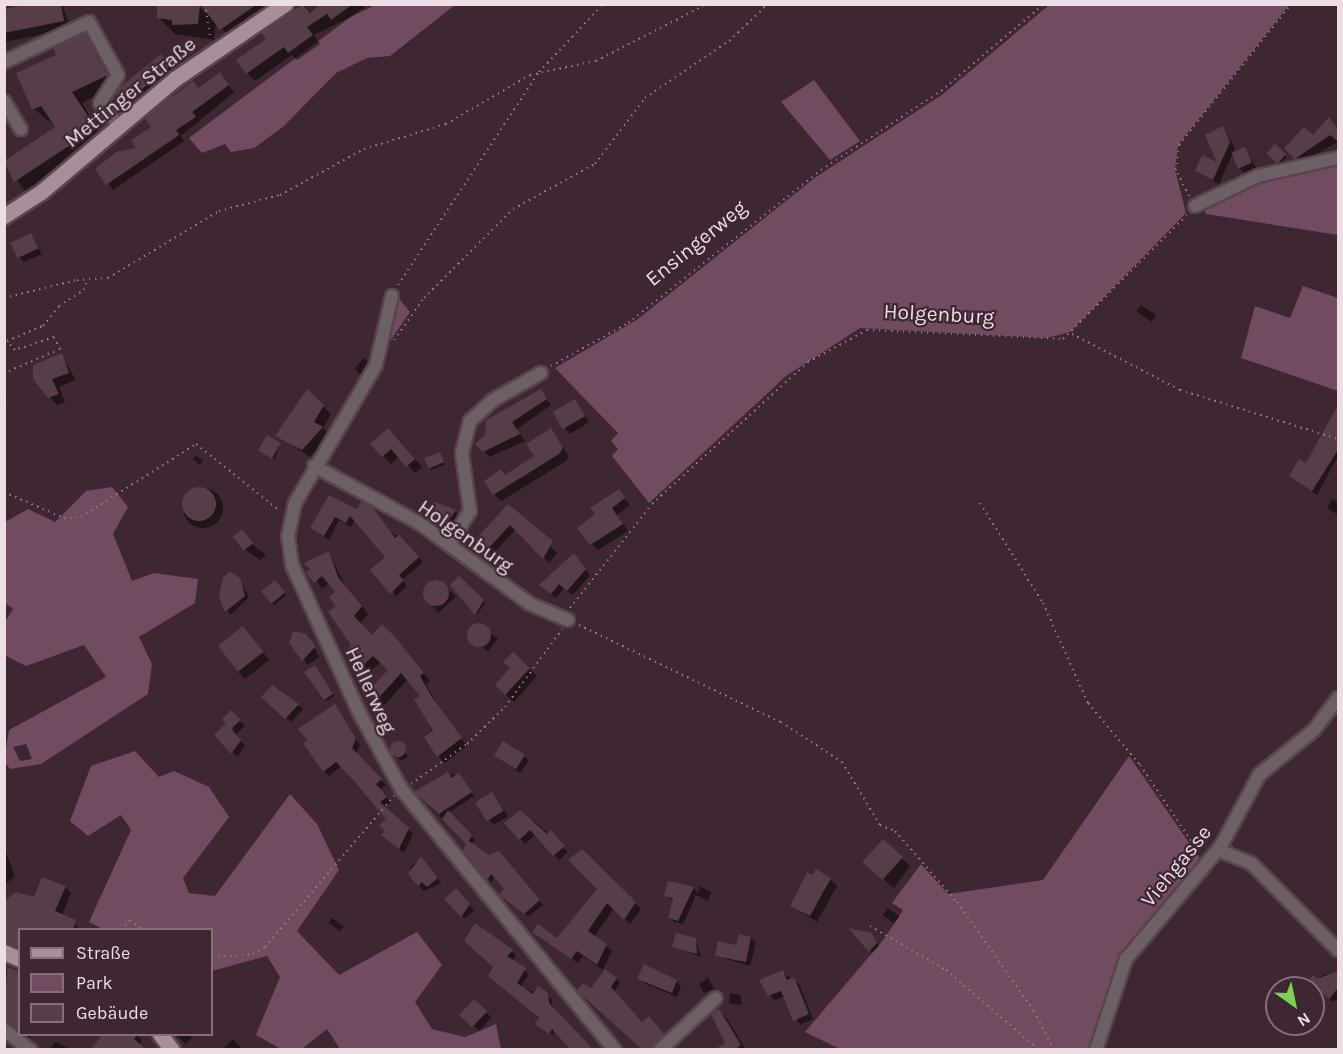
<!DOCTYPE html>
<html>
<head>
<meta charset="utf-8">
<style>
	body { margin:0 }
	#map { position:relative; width:1343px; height:1054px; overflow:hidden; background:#3e2633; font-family:Karla,sans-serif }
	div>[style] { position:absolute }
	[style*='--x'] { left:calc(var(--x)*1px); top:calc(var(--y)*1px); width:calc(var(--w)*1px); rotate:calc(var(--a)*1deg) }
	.green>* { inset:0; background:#714b5f }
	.shadow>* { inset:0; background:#0007; transform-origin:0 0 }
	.round { border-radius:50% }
	.building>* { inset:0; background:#573d4a; transform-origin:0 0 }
	.path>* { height:2px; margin-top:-1px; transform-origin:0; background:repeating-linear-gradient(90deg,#907c86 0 1.5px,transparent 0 6px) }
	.roads { filter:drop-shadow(2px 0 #5a434f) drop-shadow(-2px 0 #5a434f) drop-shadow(0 2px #5a434f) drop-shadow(0 -2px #5a434f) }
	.minor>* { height:12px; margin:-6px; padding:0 6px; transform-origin:6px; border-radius:6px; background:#6c5f65 }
	.major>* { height:15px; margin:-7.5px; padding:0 7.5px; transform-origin:7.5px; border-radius:7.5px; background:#a88e9b }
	span { translate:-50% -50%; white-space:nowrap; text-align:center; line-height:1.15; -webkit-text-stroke:4.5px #3e2633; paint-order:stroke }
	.street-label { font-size:21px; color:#eddde5 }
	.frame { position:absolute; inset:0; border:6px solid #eddde5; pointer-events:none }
	.legend { position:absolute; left:18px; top:928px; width:195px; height:108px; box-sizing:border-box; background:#3e2633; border:2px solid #846f7a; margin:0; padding:8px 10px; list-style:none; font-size:18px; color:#eddde5 }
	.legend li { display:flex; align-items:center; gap:12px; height:30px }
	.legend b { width:30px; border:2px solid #846f7a }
	.north { position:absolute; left:1265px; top:976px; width:60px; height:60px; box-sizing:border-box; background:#3e2633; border:2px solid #846f7a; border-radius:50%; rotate:147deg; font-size:16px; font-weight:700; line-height:24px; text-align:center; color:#eddde5 }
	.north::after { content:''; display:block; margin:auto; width:21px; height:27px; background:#7cd155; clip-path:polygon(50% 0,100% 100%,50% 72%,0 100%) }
</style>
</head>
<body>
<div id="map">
	<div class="green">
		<i style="clip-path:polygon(368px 4px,455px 5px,390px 56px,367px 58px,336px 73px,284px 126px,254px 148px,231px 152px,225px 144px,202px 153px,189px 138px)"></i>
		<i style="clip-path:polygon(1049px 5px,1289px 5px,1178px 145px,1175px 170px,1186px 213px,1070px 332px,1047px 338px,860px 328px,786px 376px,649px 503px,612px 456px,618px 449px,611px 441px,618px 433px,555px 368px,638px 319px,816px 177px,943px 94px)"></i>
		<i style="clip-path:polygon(814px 80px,860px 141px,830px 160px,781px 102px)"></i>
		<i style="clip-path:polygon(1338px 163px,1338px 235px,1206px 214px,1204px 207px,1257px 182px)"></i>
		<i style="clip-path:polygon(1303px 286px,1338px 298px,1338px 391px,1241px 358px,1255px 306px,1290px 318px)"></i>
		<i style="clip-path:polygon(397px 296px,410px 312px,386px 347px)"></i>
		<i style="clip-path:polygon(112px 487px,128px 507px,113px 534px,132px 581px,154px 573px,198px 579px,195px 603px,139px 637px,152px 664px,148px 694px,41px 764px,10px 769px,4px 761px,9px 730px,106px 677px,84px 645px,26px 666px,6px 656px,5px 622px,13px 609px,5px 603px,5px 522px,28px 509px,55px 522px,86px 491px)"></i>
		<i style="clip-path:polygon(135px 751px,159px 777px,174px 771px,209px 787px,229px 817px,183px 878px,189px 893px,215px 896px,290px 794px,317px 824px,339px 870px,297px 931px,339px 975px,417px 932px,442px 965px,415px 1002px,432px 1029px,465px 1037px,496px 1024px,501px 1049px,340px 1049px,327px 1029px,302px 1049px,281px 1049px,256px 1035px,280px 977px,267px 956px,212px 971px,212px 930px,103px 929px,89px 922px,131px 830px,121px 815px,88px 836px,70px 821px,91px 766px)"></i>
		<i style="clip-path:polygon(1129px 756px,1201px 860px,1116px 970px,1093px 1049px,840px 1049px,805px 1032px,884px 939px,903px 910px,892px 903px,921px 864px,948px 894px,1043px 880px)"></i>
	</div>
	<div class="shadow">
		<i style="clip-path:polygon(62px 4px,71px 29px,4px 42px,4px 11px)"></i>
		<i style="clip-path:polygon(157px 4px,199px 6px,209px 16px,223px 4px,271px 4px,278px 19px,237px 46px,216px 22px,214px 40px,175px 34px,158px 17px)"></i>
		<i style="clip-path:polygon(326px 4px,377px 4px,314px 35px,320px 44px,297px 60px,292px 55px,255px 81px,247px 73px,268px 39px,264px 34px,304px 5px,312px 13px)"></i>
		<i style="clip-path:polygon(85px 35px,118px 86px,82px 103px,105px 140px,26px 192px,4px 163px,57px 128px,34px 109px,58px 56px)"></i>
		<i style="left:161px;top:56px;width:20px;height:57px;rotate:49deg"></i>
		<i style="clip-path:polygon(220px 74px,234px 92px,181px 136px,184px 141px,113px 190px,97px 169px,139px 149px,154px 127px,146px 118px,176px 93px,192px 82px,199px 89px)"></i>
		<i style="clip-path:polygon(1223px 128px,1235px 148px,1219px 184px,1197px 171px,1220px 165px)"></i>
		<i style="clip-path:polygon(1338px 129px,1338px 142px,1301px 163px,1286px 148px)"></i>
		<i style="left:1275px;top:146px;width:16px;height:10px;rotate:43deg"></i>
		<i style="clip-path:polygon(1245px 148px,1256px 168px,1244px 173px,1239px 168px)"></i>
		<i style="clip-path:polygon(30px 235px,42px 254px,24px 262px,19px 257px)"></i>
		<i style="left:1141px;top:305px;width:18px;height:8px;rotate:34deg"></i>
		<i style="clip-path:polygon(61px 355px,76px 380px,59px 387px,65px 402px,57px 405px,34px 379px)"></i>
		<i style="clip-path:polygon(363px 358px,373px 366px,365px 380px,355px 369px)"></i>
		<i style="clip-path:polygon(4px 389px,7px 401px,4px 402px)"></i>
		<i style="clip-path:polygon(307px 391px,331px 414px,323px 428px,330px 435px,310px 457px,277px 435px)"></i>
		<i style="clip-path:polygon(540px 391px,551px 405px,517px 429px,525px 441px,490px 457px,477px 444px)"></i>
		<i style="clip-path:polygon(575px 401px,589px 422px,570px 434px,565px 429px)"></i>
		<i style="clip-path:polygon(1338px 406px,1338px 456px,1317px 495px,1291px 476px,1306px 465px)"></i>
		<i style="clip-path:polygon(551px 430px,569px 456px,566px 461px,501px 501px,494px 494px,506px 476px,536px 457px)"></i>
		<i style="clip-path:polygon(396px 437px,422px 467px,415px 473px,399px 456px,391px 464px,383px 456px)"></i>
		<i style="clip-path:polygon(280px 444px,275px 459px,263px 452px)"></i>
		<i style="clip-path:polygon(440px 454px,445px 464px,432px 470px,430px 468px)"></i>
		<i style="left:196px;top:455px;width:9px;height:5px;rotate:41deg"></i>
		<i class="round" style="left:183px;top:488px;width:40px;height:40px"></i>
		<i style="clip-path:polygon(618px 491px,630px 505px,617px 515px,628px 531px,598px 550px,592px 544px,597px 515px)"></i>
		<i style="clip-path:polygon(329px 497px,399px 537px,423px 562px,402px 580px,407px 586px,395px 597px,387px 557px,355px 519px,351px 527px,339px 520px,329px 540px,312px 528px)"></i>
		<i style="clip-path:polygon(1332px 499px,1338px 503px,1338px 515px,1327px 508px)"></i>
		<i style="clip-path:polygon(508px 506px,557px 553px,549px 563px,516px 529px,492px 555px,476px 541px)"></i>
		<i style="clip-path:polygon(455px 511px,460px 516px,451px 529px,430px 513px)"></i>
		<i style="clip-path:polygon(242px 531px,255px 547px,266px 555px,260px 560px,247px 551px,234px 537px)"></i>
		<i style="clip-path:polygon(329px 553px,345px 585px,368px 614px,360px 624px,372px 637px,403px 647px,430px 681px,426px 684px,438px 706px,467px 746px,445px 763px,438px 756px,422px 696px,408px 679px,383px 707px,368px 693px,390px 670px,381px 661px,367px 675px,353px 662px,358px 657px,337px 593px,329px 583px,322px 589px,306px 564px)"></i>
		<i style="clip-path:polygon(574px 555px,590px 575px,573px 595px,564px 588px,556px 598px,546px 590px)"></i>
		<i style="clip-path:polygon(224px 578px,239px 579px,249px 597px,231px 615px,221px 603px)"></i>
		<i style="clip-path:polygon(459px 578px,485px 603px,477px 615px,452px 585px)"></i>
		<i style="clip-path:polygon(439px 579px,456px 597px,438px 613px,424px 595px)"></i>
		<i style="left:275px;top:582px;width:17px;height:16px;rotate:50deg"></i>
		<i style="left:477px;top:623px;width:26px;height:16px;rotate:37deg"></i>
		<i style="clip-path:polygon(249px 634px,269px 660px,245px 679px,238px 672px)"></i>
		<i style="clip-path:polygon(311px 641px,319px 657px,308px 665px,291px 643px)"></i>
		<i style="clip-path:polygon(316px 669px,334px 696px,327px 701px,325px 699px)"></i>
		<i style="clip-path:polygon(529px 669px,537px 676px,514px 702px,504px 693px)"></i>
		<i style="clip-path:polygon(268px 702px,298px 705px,303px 709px,291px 722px)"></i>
		<i style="clip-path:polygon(334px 706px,360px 745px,356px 754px,386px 785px,380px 789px,391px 802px,384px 808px,413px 834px,404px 853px,388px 840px,388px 819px,341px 766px,329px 776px,324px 771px,300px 729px)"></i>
		<i style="clip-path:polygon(231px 712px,245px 726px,235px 735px,245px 746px,237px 757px,216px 735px,234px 730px,224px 719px)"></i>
		<i style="clip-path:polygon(398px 740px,408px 757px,401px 761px,390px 746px)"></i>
		<i style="clip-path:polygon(26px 744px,32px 759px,20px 761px,13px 747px)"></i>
		<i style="clip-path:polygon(496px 756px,524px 756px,529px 761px,520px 773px)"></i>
		<i style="clip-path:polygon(448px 773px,462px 778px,474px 796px,448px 813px,475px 840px,472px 844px,489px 856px,503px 857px,543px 905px,528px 916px,505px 898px,506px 889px,495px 876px,491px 882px,465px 850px,468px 844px,416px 792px)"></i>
		<i style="clip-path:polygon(496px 799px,508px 816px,494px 825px,489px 820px)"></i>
		<i style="clip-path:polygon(534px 821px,568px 852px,559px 860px,536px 834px,525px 844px,507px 824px)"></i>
		<i style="clip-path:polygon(884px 841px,910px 866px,894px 888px,866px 864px)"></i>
		<i style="clip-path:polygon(4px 847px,15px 876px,7px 883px,4px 880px)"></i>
		<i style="clip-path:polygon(582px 851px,641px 909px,630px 924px,614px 908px,594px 937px,612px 951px,603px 970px,583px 956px,578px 963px,534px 932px,557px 940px,599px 889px)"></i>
		<i style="clip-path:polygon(421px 858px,441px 883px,424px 891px,419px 886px,411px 867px)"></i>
		<i style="clip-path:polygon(830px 879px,837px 886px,817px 922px,792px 906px)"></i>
		<i style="clip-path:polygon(700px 886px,711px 892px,708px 901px,696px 895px,683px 924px,674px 922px,669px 917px,674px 901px,666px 895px,693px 888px,698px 893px)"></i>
		<i style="clip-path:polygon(65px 887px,71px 893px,62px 915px,82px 930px,20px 930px,4px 940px,35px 899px)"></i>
		<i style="left:456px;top:890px;width:27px;height:13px;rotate:48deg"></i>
		<i style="left:888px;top:908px;width:14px;height:9px;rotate:36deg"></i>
		<i style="left:332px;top:918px;width:14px;height:6px;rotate:36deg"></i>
		<i style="clip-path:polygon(852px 930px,871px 934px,879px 946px,872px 953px)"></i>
		<i style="clip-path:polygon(751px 938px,756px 943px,750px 966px,717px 956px)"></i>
		<i style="clip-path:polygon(696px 940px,701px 957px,674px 946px)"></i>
		<i style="clip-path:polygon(512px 951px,516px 956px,511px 961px,529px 974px,521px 987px,552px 999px,554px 1037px,495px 968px)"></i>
		<i style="clip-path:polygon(645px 966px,676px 981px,681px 986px,677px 997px,644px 983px,639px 978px)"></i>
		<i style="clip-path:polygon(4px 968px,20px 974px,20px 1034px,4px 1026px)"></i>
		<i style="clip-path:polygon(782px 972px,799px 984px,813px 1019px,800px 1025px,785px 996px,775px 1000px,770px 995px)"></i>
		<i style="clip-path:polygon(1338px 973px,1338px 998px,1333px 1002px,1314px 984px,1323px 975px)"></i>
		<i style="clip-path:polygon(708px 978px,714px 989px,704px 993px,699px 984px)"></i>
		<i style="clip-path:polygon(616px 979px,620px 983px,614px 992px,642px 1024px,653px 1022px,667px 1039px,654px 1050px,645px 1050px,584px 997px)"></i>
		<i style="clip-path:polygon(730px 993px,741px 995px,741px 1005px,729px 1003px)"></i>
		<i style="left:474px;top:1002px;width:23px;height:18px;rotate:41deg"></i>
		<i style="clip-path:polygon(719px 1011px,727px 1019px,746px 1050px,718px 1050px,727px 1044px)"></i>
		<i style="clip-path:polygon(21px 1034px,32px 1034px,30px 1039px)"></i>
		<i style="clip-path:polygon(104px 1034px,136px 1034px,142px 1040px,139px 1045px)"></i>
		<i style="clip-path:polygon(175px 1034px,195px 1034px,186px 1044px)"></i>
		<i style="clip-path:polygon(233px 1039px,243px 1050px,222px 1050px)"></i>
		<i style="clip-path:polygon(55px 1042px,72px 1050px,49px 1050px)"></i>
	</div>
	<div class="building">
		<i style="clip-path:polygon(29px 4px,61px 4px,64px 21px,4px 33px,4px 9px)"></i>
		<i style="clip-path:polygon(157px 4px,200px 5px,198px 24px,172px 25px,172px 20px,157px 18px)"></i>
		<i style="clip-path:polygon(222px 4px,257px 4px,220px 30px,201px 5px)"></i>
		<i style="clip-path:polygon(303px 4px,310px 13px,321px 4px,353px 4px,331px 20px,327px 14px,307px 27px,313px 35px,288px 53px,284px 47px,246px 74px,236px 60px,266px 39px,261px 33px)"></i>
		<i style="clip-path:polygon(85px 33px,108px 75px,72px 92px,96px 128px,14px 182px,4px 161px,55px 127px,41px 106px,32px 110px,16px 73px,56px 55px,53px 48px)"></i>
		<i style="clip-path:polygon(161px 54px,170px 66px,124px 104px,116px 94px,119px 88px)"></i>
		<i style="clip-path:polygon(220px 72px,229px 85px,192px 112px,196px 117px,176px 130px,179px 135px,106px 185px,95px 169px,116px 152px,136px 148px,131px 140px,151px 127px,144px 117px,193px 81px,198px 88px)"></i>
		<i style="clip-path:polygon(1329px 117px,1338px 129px,1338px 142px,1330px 135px,1295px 159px,1284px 148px,1304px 127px,1313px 135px)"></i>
		<i style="clip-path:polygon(1223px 126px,1230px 142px,1213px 180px,1195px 171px,1202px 155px,1217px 162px,1205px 135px)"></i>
		<i style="left:1275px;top:144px;width:15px;height:13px;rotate:42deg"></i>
		<i style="left:1245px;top:147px;width:17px;height:15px;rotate:66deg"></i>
		<i style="left:31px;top:233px;width:17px;height:23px;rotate:65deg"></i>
		<i style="clip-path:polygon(62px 353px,69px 373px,52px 379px,59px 394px,48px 398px,33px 379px,33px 365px)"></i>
		<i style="clip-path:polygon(307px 389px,324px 405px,314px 422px,323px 427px,302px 450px,275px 436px)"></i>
		<i style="clip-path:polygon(541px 389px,547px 399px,512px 422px,520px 434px,483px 452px,475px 444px,485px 435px,486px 420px)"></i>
		<i style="left:575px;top:399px;width:20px;height:26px;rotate:60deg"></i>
		<i style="clip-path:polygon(1338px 405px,1338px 450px,1312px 491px,1289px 476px,1299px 459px,1306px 463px)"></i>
		<i style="clip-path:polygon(388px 428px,415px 459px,406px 467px,391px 449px,382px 457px,370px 444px)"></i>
		<i style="clip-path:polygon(551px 428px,563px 448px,559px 454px,493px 495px,484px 481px,501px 469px,505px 475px,534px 456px,526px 444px)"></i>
		<i style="left:267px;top:435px;width:16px;height:18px;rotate:30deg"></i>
		<i style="left:440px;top:452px;width:11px;height:17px;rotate:68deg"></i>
		<i class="round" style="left:182px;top:487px;width:34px;height:34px"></i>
		<i style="clip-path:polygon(619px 489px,625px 498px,612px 508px,623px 524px,590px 545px,577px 528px,595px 514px,590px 508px)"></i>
		<i style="clip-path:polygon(329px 495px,357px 509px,361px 502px,373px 508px,395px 538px,399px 535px,419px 557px,399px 575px,404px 580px,390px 594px,370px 570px,385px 557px,350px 516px,346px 523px,335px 517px,324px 536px,310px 528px)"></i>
		<i style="clip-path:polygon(435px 502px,456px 510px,446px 525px,428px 513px)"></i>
		<i style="clip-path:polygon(508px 504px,553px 541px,543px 559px,510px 525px,486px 551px,474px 541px)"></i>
		<i style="left:242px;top:529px;width:18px;height:12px;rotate:52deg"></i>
		<i style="clip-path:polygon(329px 551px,338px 577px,362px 606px,354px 616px,372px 635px,382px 624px,396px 638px,424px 673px,420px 676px,432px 697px,462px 738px,437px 757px,424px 737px,433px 731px,414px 699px,420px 696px,401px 673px,375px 702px,366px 693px,388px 670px,373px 656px,359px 669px,351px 662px,356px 656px,348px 649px,351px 645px,328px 612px,336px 606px,329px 597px,335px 592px,322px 576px,314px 583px,306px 573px,310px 569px,304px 563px)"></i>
		<i style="clip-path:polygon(574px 553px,586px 569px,567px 591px,559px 584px,551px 594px,539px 585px)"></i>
		<i style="clip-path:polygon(230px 572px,240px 578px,245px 596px,225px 612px,219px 597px,223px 577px)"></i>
		<i style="clip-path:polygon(459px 576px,484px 600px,475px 615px,450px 585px)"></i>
		<i class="round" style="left:423px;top:580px;width:26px;height:26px"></i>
		<i style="left:275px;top:580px;width:16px;height:18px;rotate:50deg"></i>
		<i class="round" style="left:467px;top:623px;width:24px;height:24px"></i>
		<i style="left:243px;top:626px;width:33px;height:32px;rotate:52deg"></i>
		<i style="clip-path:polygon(293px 631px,306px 634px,316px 646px,302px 661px,289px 643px)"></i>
		<i style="clip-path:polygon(513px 652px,530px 668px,505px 695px,495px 685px,510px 668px,503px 662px)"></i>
		<i style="clip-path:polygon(315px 665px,333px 694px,324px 700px,304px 672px)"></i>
		<i style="clip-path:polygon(272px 685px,299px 704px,285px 719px,261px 697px)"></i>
		<i style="clip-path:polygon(335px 704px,356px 739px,352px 748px,382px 779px,376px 784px,387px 797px,380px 802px,409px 828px,399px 849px,381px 835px,385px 831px,379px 826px,386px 819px,355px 782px,336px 762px,323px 772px,303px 743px,307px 740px,298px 729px)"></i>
		<i style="clip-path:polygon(231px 710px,241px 720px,231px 729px,241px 740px,231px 754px,214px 735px,226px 723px,231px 728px,222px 719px)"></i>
		<i class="round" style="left:390px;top:741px;width:16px;height:16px"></i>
		<i style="left:503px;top:741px;width:26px;height:17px;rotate:32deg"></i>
		<i style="clip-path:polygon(448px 772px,452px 778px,459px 773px,472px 792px,439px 814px,414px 792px)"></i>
		<i style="left:492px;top:792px;width:22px;height:20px;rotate:58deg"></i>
		<i style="clip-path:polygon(448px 810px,472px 835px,469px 841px,489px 855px,499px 851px,540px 900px,524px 914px,499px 895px,504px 889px,491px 874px,487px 880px,463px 850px,466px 844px,442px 819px)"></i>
		<i style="clip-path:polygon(520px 810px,547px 834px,551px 830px,565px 846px,553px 856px,530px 830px,519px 840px,504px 823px)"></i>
		<i style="left:883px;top:839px;width:27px;height:31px;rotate:42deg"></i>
		<i style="clip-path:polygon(582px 849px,636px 902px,624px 920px,607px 903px,588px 931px,607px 944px,597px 965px,577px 951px,571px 959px,532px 932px,538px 924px,557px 938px,597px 889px,568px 860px)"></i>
		<i style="clip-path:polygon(421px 856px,438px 878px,427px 887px,422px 882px,418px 886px,408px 874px)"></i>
		<i style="clip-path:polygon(816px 869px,831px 878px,810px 916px,790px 906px,807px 872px,812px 875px)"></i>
		<i style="clip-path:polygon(42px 877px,66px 886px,55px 911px,76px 920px,73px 930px,20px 930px,20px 948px,4px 942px,4px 901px,16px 892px,34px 897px)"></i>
		<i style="clip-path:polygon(668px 881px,694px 887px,678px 921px,668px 918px,673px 898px,664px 896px)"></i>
		<i style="clip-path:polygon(456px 888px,470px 904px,461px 917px,444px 899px)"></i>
		<i style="clip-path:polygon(475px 923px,513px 950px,507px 956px,526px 968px,517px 983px,533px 994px,538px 986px,548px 993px,549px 1003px,594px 1050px,571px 1050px,552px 1029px,549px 1034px,535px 1024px,539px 1018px,488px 976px,493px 967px,464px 941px)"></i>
		<i style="clip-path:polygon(848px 928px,872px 933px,877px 943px,869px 952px)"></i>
		<i style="clip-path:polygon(676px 933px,696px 938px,697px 954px,672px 947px)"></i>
		<i style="clip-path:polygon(739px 934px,751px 937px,746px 962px,715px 956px,718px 941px,736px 945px)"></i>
		<i style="clip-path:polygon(644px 964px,677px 980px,672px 993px,637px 979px)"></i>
		<i style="clip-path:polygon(7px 967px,20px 972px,20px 1031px,4px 1022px)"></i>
		<i style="clip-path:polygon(605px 969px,617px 978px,611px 987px,642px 1022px,649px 1016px,665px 1035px,652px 1050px,643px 1050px,577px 991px,583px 983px,591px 988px)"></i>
		<i style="clip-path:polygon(783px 970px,787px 980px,794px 977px,809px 1014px,793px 1021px,781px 991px,768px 996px,759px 980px)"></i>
		<i style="clip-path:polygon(1338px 971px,1338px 988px,1329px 999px,1316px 988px,1302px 988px,1313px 975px,1317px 979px)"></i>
		<i style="left:474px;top:999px;width:18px;height:22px;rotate:43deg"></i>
		<i style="clip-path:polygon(719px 1009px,741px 1045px,735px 1050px,714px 1050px,725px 1043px,711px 1014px)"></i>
		<i style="clip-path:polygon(102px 1035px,137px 1035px,134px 1039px,147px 1050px,90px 1050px)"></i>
	</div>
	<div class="path">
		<i style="--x:205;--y:4;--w:33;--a:81"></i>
		<i style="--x:1189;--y:196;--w:29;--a:-117"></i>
		<i style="--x:1176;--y:170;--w:25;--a:-83"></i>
		<i style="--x:1179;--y:145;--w:180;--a:-51.5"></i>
		<i style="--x:398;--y:285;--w:255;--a:-56.5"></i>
		<i style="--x:539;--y:72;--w:93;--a:-46.7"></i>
		<i style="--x:4;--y:298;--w:75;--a:-13.9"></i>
		<i style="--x:77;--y:280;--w:31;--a:-4"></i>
		<i style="--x:108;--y:278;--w:130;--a:-31.1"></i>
		<i style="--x:219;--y:211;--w:63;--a:-14.7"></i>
		<i style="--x:280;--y:195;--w:96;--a:-28.7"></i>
		<i style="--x:364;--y:149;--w:86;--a:-17"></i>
		<i style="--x:446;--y:124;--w:97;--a:-30.3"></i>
		<i style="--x:530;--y:75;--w:67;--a:-12"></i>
		<i style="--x:596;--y:61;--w:125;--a:-27.2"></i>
		<i style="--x:1072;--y:334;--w:122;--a:27.4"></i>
		<i style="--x:1180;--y:390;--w:165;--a:17.2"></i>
		<i style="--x:394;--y:340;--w:52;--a:-54.5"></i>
		<i style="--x:424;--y:298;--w:126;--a:-45"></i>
		<i style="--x:513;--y:209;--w:94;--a:-28.8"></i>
		<i style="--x:595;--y:164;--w:83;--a:-52.9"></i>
		<i style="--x:645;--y:98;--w:102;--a:-34.2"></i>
		<i style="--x:729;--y:41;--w:54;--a:-43.5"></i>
		<i style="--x:551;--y:366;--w:88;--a:-29.2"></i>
		<i style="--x:628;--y:323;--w:246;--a:-38.4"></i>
		<i style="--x:821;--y:170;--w:144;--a:-33.4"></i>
		<i style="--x:941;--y:91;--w:135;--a:-40.2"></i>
		<i style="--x:9;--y:371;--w:56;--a:-23.3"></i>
		<i style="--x:60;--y:349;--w:13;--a:-117"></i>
		<i style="--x:54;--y:337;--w:41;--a:161.6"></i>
		<i style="--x:15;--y:350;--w:12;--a:-132"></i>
		<i style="--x:7;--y:341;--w:39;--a:-23"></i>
		<i style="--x:43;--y:326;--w:26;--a:-51"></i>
		<i style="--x:59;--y:306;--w:30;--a:-33"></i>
		<i style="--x:84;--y:290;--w:10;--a:-73"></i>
		<i style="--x:4;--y:492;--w:65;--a:23.4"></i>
		<i style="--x:64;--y:518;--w:17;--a:-3"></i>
		<i style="--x:81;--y:517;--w:136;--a:-32.4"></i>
		<i style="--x:196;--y:444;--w:107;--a:38.6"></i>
		<i style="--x:980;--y:503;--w:118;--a:57.8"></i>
		<i style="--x:1043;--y:603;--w:110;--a:65.8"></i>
		<i style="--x:1088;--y:703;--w:81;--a:50"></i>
		<i style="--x:1140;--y:765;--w:107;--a:56"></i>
		<i style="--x:570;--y:608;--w:132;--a:-51.7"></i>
		<i style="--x:652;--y:504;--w:211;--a:-42.3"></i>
		<i style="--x:808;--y:362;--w:67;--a:-28.5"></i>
		<i style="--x:867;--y:330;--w:196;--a:2.6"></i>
		<i style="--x:1063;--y:339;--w:175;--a:-45"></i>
		<i style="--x:579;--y:625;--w:224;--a:25.7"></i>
		<i style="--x:781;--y:722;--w:73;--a:33.3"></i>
		<i style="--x:842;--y:762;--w:74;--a:58.9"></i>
		<i style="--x:880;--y:825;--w:16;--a:22"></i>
		<i style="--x:895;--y:831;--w:94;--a:48.9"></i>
		<i style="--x:957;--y:902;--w:133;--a:54.8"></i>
		<i style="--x:1034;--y:1011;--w:44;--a:62.9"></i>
		<i style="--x:411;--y:784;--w:69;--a:-35.5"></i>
		<i style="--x:467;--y:744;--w:53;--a:-44.2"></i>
		<i style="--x:505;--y:707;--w:97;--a:-53.8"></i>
		<i style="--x:870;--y:926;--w:88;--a:30.1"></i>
		<i style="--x:946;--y:970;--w:123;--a:40.7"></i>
		<i style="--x:121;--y:930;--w:13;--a:-48"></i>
		<i style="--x:130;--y:920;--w:17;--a:36"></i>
		<i style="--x:212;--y:957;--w:41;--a:-4.2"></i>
		<i style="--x:253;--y:954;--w:14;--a:-30"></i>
		<i style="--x:265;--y:947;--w:199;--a:-49.5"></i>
	</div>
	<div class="roads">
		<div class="minor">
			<i style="--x:4;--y:62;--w:94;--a:-25.2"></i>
			<i style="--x:89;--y:22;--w:60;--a:61.3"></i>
			<i style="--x:118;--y:75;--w:33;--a:123"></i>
			<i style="--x:100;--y:103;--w:30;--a:50"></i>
			<i style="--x:4;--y:101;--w:33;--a:59"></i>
			<i style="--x:1195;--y:206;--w:70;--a:-25.5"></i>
			<i style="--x:1258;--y:176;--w:82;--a:-12.7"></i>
			<i style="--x:392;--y:296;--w:71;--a:103.1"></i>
			<i style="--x:376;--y:365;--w:160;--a:120.4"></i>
			<i style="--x:295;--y:503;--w:34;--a:102"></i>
			<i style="--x:288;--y:536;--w:29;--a:82"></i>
			<i style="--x:292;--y:565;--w:164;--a:65.5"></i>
			<i style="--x:360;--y:714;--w:87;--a:61.1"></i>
			<i style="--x:402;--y:790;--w:336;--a:50.7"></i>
			<i style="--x:314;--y:466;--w:119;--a:28.5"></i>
			<i style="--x:419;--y:523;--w:137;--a:36.1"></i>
			<i style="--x:530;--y:604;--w:41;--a:22.8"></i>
			<i style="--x:450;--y:543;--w:38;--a:-58"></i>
			<i style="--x:470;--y:511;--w:59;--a:-97.9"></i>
			<i style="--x:462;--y:453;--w:33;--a:-76"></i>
			<i style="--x:470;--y:421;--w:31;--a:-42"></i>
			<i style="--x:493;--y:400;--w:55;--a:-29.4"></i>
			<i style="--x:1218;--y:850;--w:35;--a:22"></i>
			<i style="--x:1251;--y:863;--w:123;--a:45"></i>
			<i style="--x:4;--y:1030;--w:34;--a:37"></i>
			<i style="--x:660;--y:1050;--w:76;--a:-42.9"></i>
			<i style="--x:1096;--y:1050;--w:96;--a:-71.8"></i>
			<i style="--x:1126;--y:959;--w:148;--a:-49.9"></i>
			<i style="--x:1221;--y:846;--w:81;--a:-61.8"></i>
			<i style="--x:1259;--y:775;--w:71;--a:-39.3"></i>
			<i style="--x:1314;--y:730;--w:40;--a:-53"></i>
		</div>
		<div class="major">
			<i style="--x:4;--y:216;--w:44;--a:-33"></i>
			<i style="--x:41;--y:192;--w:177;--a:-40.2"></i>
			<i style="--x:176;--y:78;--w:132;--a:-34.2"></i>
			<i style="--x:4;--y:952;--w:17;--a:24"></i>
			<i style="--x:160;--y:1034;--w:20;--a:53"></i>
		</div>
	</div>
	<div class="street-label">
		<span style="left:130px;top:92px;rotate:-39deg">Mettinger Straße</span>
		<span style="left:696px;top:243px;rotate:-39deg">Ensingerweg</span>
		<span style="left:939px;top:314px;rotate:3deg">Holgenburg</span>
		<span style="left:466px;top:536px;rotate:35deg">Holgenburg</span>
		<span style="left:371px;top:690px;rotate:65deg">Hellerweg</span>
		<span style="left:1176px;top:866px;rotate:-51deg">Viehgasse</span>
	</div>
	<div class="frame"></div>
	<ul class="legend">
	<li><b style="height:8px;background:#a88e9b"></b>Straße</li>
	<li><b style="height:16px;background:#714b5f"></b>Park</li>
	<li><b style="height:16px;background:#573d4a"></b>Gebäude</li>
	</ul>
	<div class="north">N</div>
</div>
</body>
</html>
